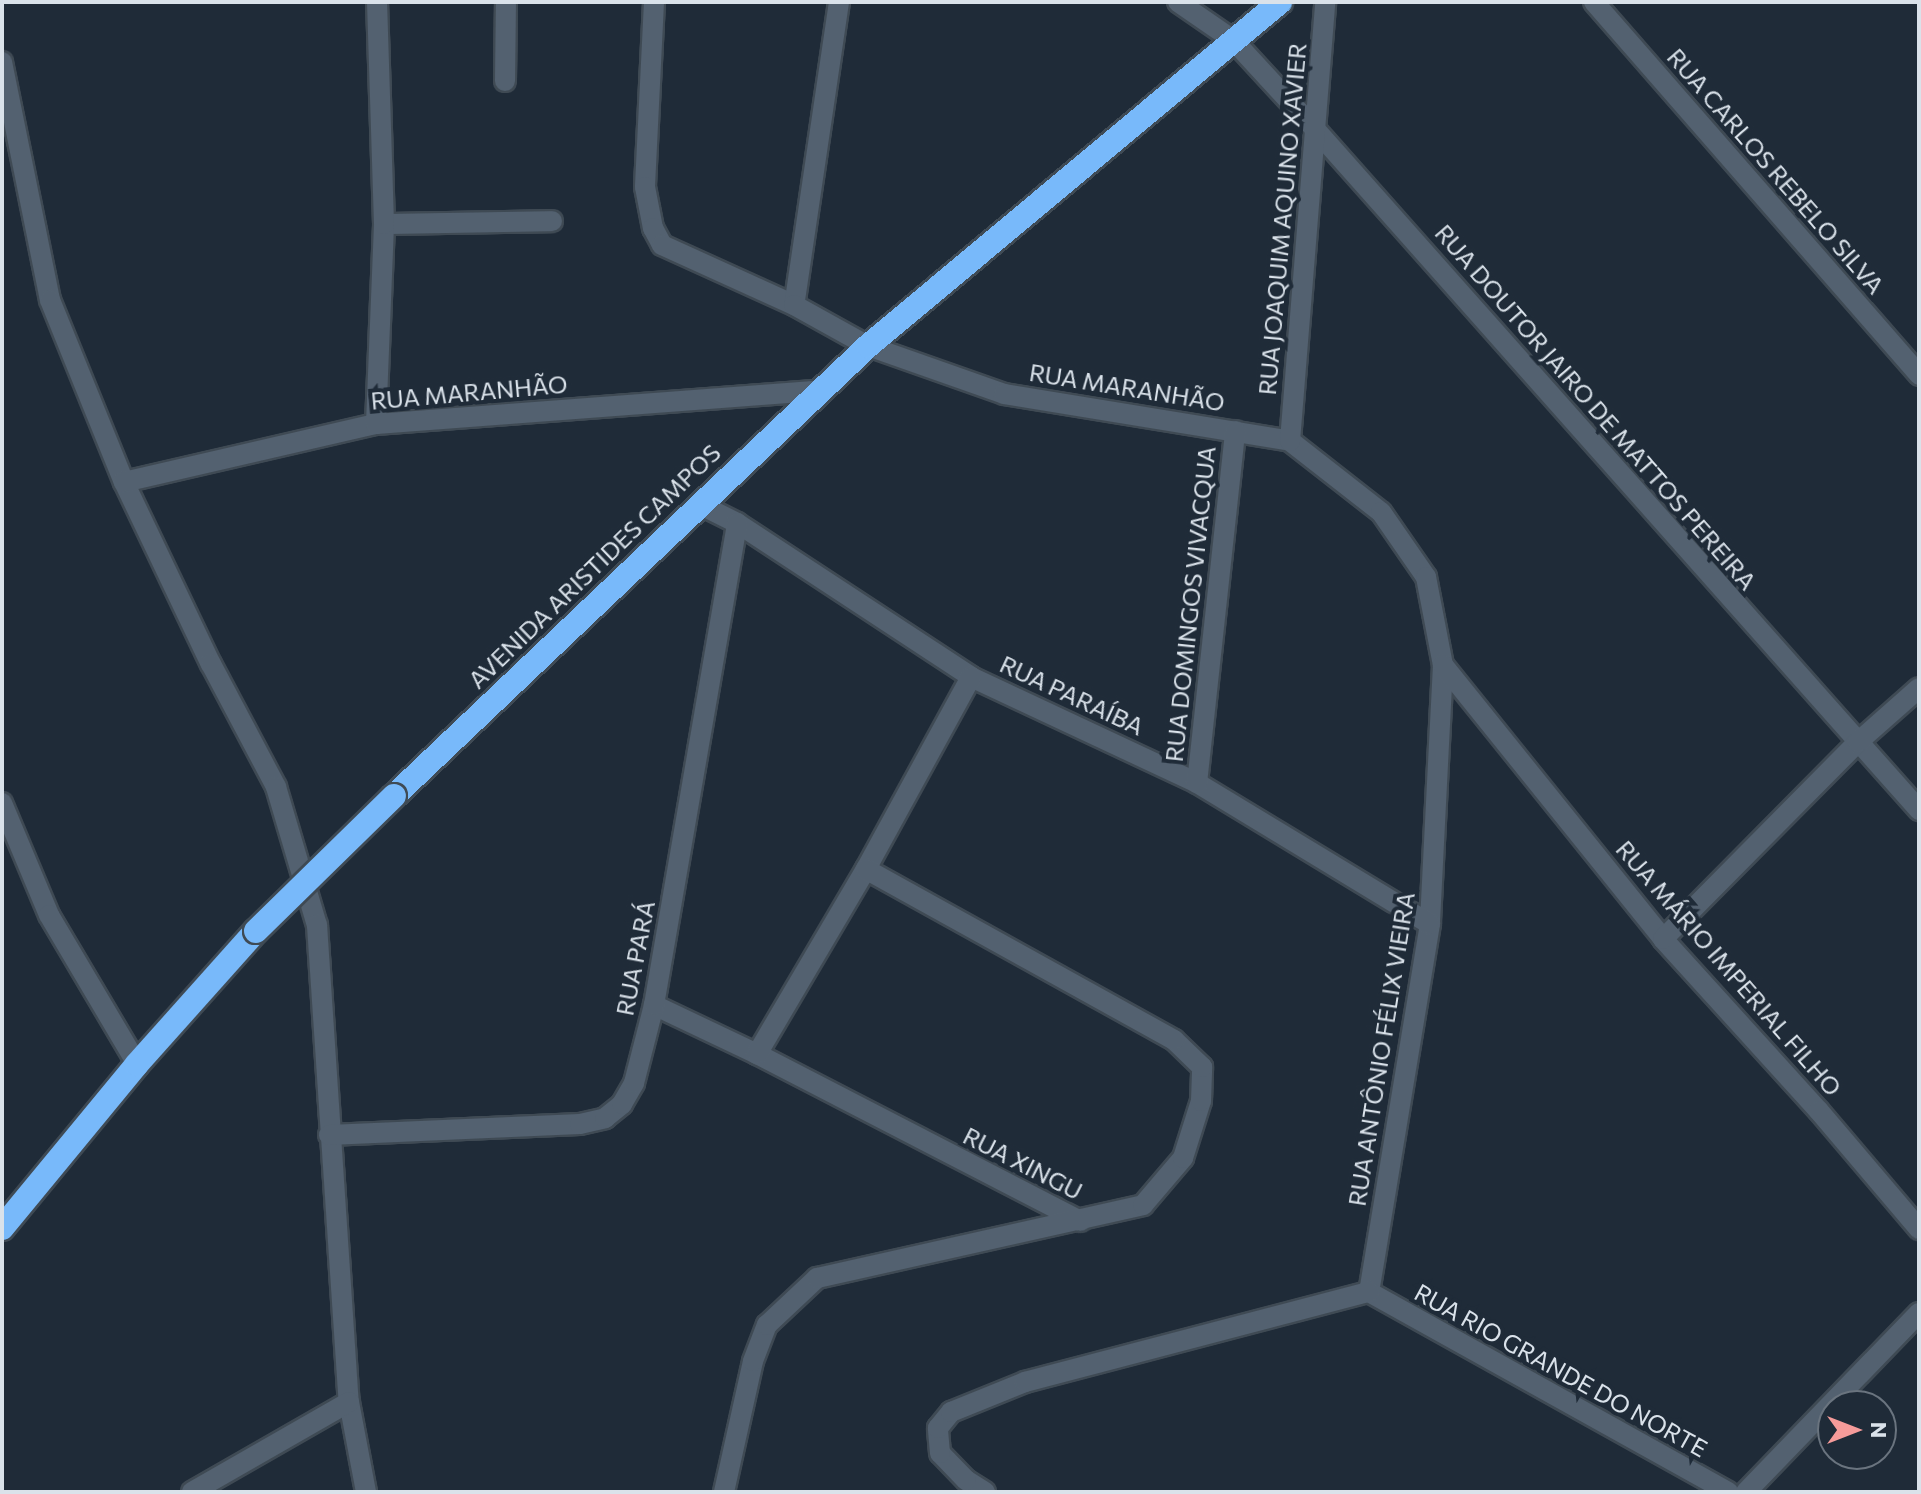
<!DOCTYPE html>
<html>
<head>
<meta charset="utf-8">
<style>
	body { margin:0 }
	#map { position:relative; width:1921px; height:1494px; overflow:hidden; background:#1f2b38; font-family:Commissioner,sans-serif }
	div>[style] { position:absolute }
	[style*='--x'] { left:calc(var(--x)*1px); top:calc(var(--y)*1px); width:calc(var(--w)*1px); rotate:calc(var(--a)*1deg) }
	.roads { filter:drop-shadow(2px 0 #3f4a54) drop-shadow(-2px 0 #3f4a54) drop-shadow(0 2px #3f4a54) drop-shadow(0 -2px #3f4a54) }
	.street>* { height:20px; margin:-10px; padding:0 10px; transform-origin:10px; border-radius:10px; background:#536170 }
	.highway>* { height:24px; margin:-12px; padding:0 12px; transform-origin:12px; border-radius:12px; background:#78b9fa }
	.bridges { filter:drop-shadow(2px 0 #3f4a54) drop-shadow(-2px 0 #3f4a54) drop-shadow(0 2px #3f4a54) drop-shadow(0 -2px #3f4a54) }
	.highway-bridge>* { height:24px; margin:-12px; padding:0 12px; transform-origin:12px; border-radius:12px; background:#78b9fa }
	span { translate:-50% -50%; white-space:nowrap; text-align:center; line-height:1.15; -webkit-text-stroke:8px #1f2b38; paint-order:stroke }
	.street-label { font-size:24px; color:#dae2ea }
	.frame { position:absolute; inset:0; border:4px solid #dae2ea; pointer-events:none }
	.north { position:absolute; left:1817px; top:1390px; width:80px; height:80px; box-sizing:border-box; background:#1f2b38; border:2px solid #6a747f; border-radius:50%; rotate:90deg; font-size:22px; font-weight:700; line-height:32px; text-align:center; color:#dae2ea }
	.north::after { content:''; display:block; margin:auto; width:28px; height:36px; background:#f59b9a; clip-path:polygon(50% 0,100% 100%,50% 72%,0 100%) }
</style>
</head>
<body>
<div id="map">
	<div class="roads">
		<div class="street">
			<i style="--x:654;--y:2;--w:185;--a:92.8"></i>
			<i style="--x:645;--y:187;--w:42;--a:79"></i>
			<i style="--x:653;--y:228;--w:19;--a:62"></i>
			<i style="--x:662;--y:245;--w:145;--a:24.4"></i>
			<i style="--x:839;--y:2;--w:306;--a:98.4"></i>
			<i style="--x:794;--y:305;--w:85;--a:29"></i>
			<i style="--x:868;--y:346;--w:144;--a:19.4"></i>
			<i style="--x:1004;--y:394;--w:290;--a:9.3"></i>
			<i style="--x:1290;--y:441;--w:115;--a:38"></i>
			<i style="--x:1381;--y:512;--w:79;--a:55.3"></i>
			<i style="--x:1426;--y:577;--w:90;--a:79.1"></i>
			<i style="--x:1443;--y:665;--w:259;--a:92.9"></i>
			<i style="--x:1430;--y:924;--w:373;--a:99.4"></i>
			<i style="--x:1178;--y:2;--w:67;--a:34.6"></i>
			<i style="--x:1233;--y:40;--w:120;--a:47.4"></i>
			<i style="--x:1314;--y:128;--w:912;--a:48.42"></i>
			<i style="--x:1594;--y:2;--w:495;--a:48.9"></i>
			<i style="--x:2;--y:62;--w:243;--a:78.6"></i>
			<i style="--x:50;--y:300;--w:196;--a:67.9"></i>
			<i style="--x:124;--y:482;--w:202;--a:64.5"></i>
			<i style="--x:211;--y:664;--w:139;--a:62.1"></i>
			<i style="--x:276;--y:787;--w:144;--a:73.5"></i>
			<i style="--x:317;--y:925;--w:478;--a:86.2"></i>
			<i style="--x:349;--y:1402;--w:92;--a:79.3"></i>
			<i style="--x:505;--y:81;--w:79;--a:-89.3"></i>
			<i style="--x:384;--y:224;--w:168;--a:-1"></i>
			<i style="--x:376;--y:424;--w:200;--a:-87.7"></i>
			<i style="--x:384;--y:224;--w:222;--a:-91.8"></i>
			<i style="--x:1290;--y:441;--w:440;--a:-85.4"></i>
			<i style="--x:124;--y:482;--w:259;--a:-13"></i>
			<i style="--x:376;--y:424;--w:449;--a:-4.3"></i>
			<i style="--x:699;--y:504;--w:42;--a:26.6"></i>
			<i style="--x:737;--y:523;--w:280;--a:33.3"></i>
			<i style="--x:971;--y:677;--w:250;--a:25.1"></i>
			<i style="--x:1197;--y:783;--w:272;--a:31.2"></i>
			<i style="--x:1443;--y:665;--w:351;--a:51.2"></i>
			<i style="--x:1663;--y:939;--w:232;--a:47.8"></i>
			<i style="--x:1819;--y:1111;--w:155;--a:49.7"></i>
			<i style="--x:1197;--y:783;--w:354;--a:-83.8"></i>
			<i style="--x:2;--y:803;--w:121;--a:67.2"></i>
			<i style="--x:49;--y:915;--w:173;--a:59.4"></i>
			<i style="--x:1663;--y:939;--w:277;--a:-45.3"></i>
			<i style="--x:1858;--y:742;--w:81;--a:-41.5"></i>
			<i style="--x:654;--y:1005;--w:114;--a:25.4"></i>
			<i style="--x:757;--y:1054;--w:364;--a:27.3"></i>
			<i style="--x:757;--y:1054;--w:215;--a:-59.5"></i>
			<i style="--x:866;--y:869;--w:219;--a:-61.3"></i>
			<i style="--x:329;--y:1135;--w:251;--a:-2.5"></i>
			<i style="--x:580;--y:1124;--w:26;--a:-13"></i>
			<i style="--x:605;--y:1118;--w:22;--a:-39"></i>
			<i style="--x:622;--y:1104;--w:24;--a:-60"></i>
			<i style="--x:634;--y:1083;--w:81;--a:-75.6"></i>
			<i style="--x:654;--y:1005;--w:489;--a:-80.2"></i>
			<i style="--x:1369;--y:1292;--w:411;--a:29.1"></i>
			<i style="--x:192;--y:1492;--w:181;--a:-29.8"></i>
			<i style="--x:724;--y:1492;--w:134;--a:-77.5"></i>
			<i style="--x:753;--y:1361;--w:39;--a:-69"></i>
			<i style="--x:767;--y:1325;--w:69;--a:-43.2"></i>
			<i style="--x:817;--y:1278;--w:334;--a:-12.6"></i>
			<i style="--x:1143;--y:1205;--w:62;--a:-49.6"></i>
			<i style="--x:1183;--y:1158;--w:60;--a:-72.5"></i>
			<i style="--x:1201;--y:1101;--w:34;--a:-88"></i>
			<i style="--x:1202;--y:1067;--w:39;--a:-136"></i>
			<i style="--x:1174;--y:1040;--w:352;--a:-151"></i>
			<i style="--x:985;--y:1492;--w:22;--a:-148"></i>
			<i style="--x:966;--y:1480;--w:37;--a:-134"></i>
			<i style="--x:940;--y:1453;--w:25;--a:-95"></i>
			<i style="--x:938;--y:1428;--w:21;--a:-51"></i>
			<i style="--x:951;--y:1412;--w:80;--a:-22.1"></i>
			<i style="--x:1025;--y:1382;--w:356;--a:-14.7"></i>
			<i style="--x:1746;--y:1492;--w:249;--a:-46"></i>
		</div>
		<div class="highway">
			<i style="--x:394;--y:796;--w:654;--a:-43.51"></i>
			<i style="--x:868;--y:346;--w:537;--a:-39.86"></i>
			<i style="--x:2;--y:1228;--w:212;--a:-50.5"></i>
			<i style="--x:137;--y:1064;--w:178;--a:-48.2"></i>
		</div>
	</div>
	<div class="bridges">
		<div class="highway-bridge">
			<i style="--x:256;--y:931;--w:193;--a:-44.4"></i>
		</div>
	</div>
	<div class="street-label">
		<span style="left:1776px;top:171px;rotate:49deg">RUA CARLOS REBELO SILVA</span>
		<span style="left:1282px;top:219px;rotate:-85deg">RUA JOAQUIM AQUINO XAVIER</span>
		<span style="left:1127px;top:387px;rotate:9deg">RUA MARANHÃO</span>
		<span style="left:469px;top:392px;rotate:-5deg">RUA MARANHÃO</span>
		<span style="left:1596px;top:407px;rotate:49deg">RUA DOUTOR JAIRO DE MATTOS PEREIRA</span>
		<span style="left:594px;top:566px;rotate:-44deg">AVENIDA ARISTIDES CAMPOS</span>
		<span style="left:1190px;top:604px;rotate:-84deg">RUA DOMINGOS VIVACQUA</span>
		<span style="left:1072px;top:695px;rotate:25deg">RUA PARAÍBA</span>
		<span style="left:635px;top:958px;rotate:-79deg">RUA PARÁ</span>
		<span style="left:1729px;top:968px;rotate:49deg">RUA MÁRIO IMPERIAL FILHO</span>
		<span style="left:1381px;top:1049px;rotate:-81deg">RUA ANTÔNIO FÉLIX VIEIRA</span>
		<span style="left:1023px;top:1163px;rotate:27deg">RUA XINGU</span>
		<span style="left:1561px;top:1370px;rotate:29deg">RUA RIO GRANDE DO NORTE</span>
	</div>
	<div class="frame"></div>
	<div class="north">N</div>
</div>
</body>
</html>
